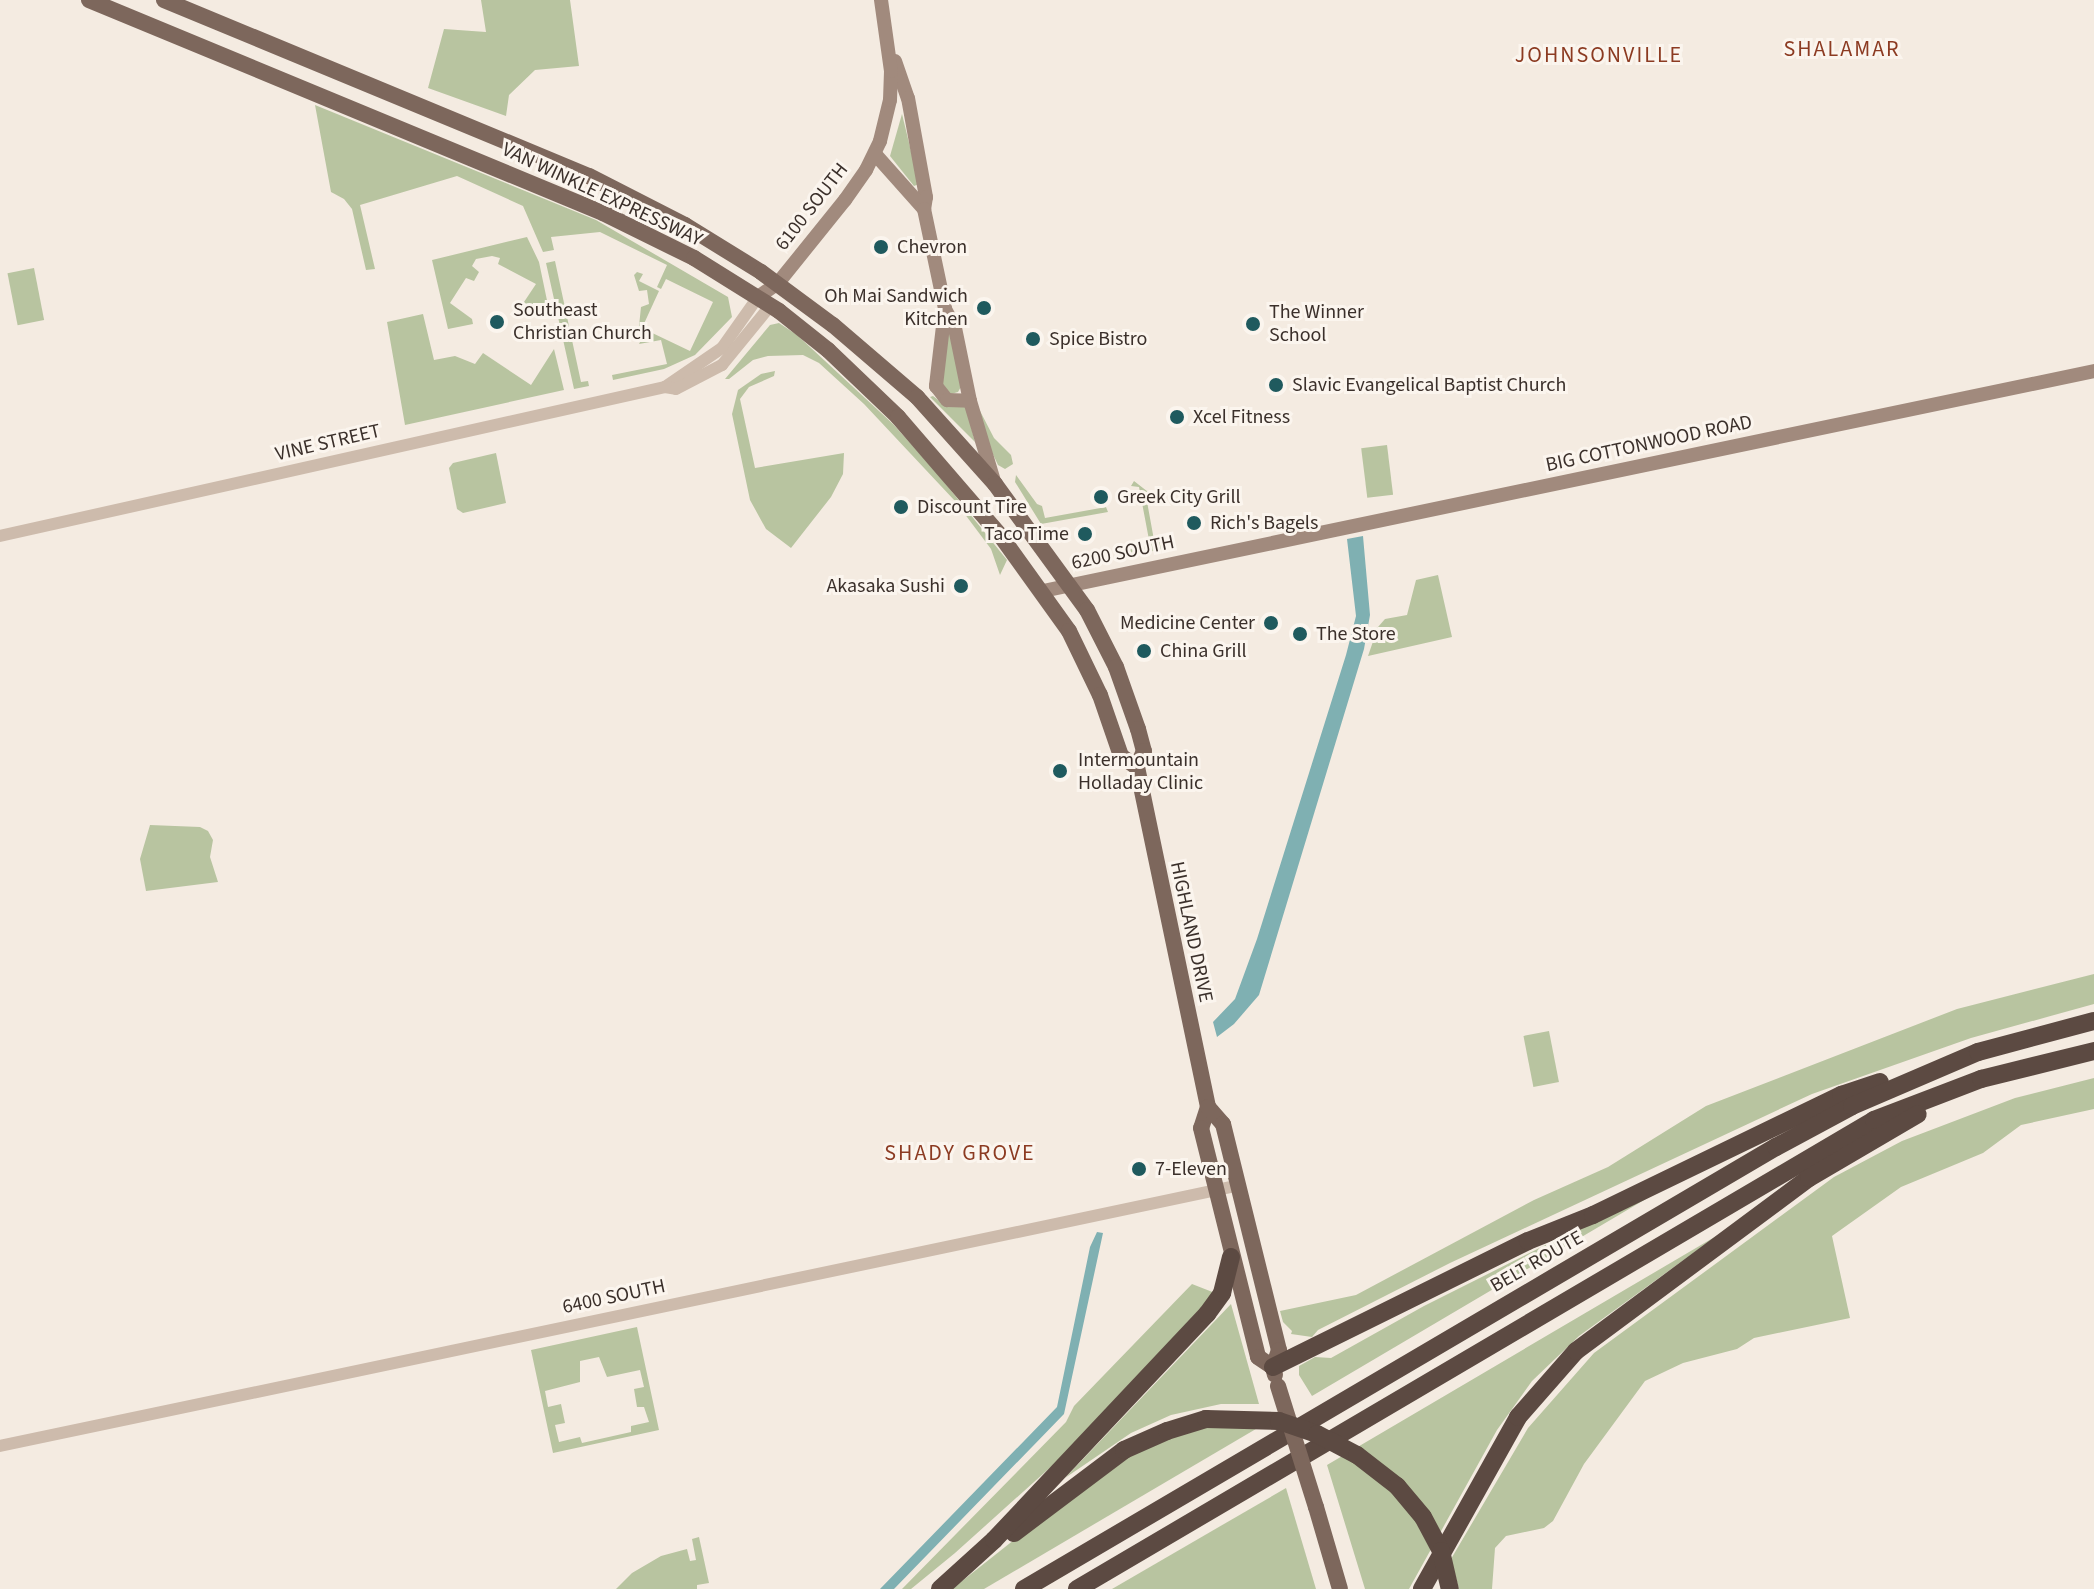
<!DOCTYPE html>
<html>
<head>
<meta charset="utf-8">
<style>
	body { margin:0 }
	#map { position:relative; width:2094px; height:1589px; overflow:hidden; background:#f4ebe1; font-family:"Source Sans 3",sans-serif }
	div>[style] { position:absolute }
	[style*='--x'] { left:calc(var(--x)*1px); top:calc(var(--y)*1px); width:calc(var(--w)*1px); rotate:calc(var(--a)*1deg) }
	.green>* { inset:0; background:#b8c4a0; transform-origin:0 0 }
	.water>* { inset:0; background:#7fb0b2 }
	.tertiary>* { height:12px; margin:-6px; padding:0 6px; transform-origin:6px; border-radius:6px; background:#cdbbac }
	.secondary>* { height:14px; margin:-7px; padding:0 7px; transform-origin:7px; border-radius:7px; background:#a18a7d }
	.primary>* { height:16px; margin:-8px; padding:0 8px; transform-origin:8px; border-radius:8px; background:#7d675c }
	.motorway>* { height:18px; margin:-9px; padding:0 9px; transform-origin:9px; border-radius:9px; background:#5c4a42 }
	.primary-bridge>* { height:16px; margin:-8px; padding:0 8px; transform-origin:8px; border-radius:8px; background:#7d675c }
	.motorway-bridge>* { height:18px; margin:-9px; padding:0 9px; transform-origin:9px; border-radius:9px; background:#5c4a42 }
	.dots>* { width:22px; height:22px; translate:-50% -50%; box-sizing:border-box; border:4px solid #fbf5ee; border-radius:50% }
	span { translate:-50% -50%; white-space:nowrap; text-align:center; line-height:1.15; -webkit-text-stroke:6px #fbf5ee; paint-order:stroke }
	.street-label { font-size:20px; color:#3b302b }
	.poi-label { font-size:20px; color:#3b302b }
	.left { translate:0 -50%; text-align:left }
	.right { translate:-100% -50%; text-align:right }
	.neighbourhood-label { font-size:22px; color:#8c3b22; letter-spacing:2px }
</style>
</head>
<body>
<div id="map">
	<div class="green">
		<i style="clip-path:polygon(481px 0,570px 0,579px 66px,535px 70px,509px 95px,506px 116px,428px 88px,444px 29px,486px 32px)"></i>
		<i style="clip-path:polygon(315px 105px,596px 220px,728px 297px,732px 317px,695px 355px,664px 369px,613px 380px,612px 375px,667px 364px,661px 340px,639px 344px,646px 330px,690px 351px,713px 302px,666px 279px,661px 289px,657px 287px,667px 265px,600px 232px,551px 237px,554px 250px,543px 252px,523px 206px,457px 176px,360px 205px,375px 269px,366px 270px,352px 209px,344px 199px,331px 192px)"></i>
		<i style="clip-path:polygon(902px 114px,919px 184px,914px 186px,890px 156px)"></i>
		<i style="clip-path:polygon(527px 237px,539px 262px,549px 310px,522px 317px,520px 308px,536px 284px,498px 264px,500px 258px,492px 256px,476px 259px,472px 266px,479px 272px,474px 281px,466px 278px,450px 303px,472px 319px,473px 324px,448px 329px,432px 260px)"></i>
		<i style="clip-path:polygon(555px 261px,581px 382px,588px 381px,589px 386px,574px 389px,546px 263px)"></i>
		<i style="left:34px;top:268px;width:53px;height:27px;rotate:79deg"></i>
		<i style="clip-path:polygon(637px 272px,643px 274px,639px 281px,659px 291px,642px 328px,639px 326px,641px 307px,649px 304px,647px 290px,639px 291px,634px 275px)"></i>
		<i style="clip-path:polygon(423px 314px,434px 360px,455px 356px,475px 364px,483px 353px,531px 385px,554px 349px,564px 390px,405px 425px,387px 322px)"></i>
		<i style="clip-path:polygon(779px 323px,797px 335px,893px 424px,936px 472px,1007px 560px,1000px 575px,991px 549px,955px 501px,864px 404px,819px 363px,803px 355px,768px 356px,753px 360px,729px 379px,725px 379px,770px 325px)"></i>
		<i style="clip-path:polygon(950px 331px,962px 385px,958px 392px,951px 394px,942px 386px,945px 333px)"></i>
		<i style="clip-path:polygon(775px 371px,774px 376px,749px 387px,740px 399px,755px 468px,844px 453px,843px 474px,831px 497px,791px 548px,766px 529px,750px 500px,732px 414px,738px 390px,761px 374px)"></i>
		<i style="clip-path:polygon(933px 396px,946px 406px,966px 407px,975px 442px,930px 397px)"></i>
		<i style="clip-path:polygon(979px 409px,994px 438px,1011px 455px,1013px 464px,1005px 469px,998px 465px,990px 448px)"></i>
		<i style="left:1387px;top:445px;width:50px;height:26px;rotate:83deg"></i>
		<i style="clip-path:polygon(496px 453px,506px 503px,463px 513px,457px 509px,449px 468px,453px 463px)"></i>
		<i style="clip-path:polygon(1016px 475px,1037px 504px,1042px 506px,1045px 518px,1106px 507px,1108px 512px,1041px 524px,1015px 482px)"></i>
		<i style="clip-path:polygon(1134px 481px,1152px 495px,1146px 496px,1154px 540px,1162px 539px,1164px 549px,1126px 556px,1128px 550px,1150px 545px,1139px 487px,1131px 486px)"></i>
		<i style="clip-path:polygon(1438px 575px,1452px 637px,1368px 656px,1378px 627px,1385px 619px,1407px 615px,1416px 580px)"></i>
		<i style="clip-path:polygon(150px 825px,200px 827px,208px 831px,213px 840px,210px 857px,218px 882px,146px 891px,140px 859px)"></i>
		<i style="clip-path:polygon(2094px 974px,2094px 1004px,1971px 1038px,1812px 1094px,1450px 1263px,1318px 1330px,1312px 1337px,1291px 1334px,1292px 1331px,1283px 1322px,1280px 1311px,1356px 1295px,1534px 1200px,1608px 1167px,1706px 1106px,1957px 1009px)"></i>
		<i style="left:1549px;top:1031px;width:52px;height:26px;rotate:79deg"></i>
		<i style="clip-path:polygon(2094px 1078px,2094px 1109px,2021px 1125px,1983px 1153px,1901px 1187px,1832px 1236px,1850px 1318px,1754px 1338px,1737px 1349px,1683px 1363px,1645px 1381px,1584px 1464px,1553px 1521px,1544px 1528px,1506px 1536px,1495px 1548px,1492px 1589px,1459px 1589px,1451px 1559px,1528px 1428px,1594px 1353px,1834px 1177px,1902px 1141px,2015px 1098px)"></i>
		<i style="clip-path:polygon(1695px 1170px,1312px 1396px,1299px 1375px,1299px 1366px,1315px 1357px,1331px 1358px,1424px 1306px)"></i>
		<i style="clip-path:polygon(1718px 1235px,1579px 1336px,1532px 1381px,1497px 1430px,1409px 1589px,1365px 1589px,1327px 1465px)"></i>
		<i style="clip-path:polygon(1192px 1284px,1215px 1293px,1054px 1464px,955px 1553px,911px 1589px,902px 1589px,1066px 1422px,1074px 1406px)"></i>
		<i style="clip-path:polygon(1231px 1304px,1259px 1404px,1221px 1404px,1171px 1415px,1131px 1433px,1065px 1478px)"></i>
		<i style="clip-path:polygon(evenodd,637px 1327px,659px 1430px,553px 1453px,531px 1350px,637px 1327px,599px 1357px,607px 1377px,640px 1370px,644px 1387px,634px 1389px,637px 1407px,644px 1407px,649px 1422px,631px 1426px,631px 1432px,582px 1443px,580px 1437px,559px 1442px,555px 1425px,565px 1423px,561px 1404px,548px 1407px,545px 1391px,580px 1382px,580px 1361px,599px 1357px)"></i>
		<i style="clip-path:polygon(1261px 1426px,984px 1589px,952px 1589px,1095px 1476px,1174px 1428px)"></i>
		<i style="clip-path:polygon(1286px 1488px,1316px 1589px,1112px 1589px)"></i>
		<i style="clip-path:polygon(699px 1537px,709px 1583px,697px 1585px,697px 1589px,616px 1589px,632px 1573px,661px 1556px,687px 1549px,690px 1561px,696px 1560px,692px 1539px)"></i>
	</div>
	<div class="water">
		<i style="clip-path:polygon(1363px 536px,1370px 615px,1364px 649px,1259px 995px,1234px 1024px,1217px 1037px,1213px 1022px,1235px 999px,1257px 939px,1346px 655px,1356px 616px,1347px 539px)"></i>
		<i style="clip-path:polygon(1097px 1232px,1103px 1233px,1064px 1414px,894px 1589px,880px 1589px,1057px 1407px,1090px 1247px)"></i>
	</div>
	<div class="tertiary">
		<i style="--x:665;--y:387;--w:69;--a:-34.4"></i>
		<i style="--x:722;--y:348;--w:62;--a:-54.8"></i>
		<i style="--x:0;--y:536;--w:681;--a:-12.63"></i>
		<i style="--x:665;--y:387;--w:11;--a:10"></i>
		<i style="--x:676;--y:389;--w:52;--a:-27.6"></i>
		<i style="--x:722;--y:365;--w:77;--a:-50.8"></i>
		<i style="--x:0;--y:1446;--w:1263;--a:-11.88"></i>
	</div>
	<div class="secondary">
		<i style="--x:895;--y:61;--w:39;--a:71"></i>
		<i style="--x:908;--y:98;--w:101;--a:79.7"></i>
		<i style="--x:926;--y:197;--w:12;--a:99"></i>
		<i style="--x:875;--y:154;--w:74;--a:48.3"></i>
		<i style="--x:924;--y:209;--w:102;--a:78.1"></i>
		<i style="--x:945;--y:309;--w:21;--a:62"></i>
		<i style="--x:955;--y:328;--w:75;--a:78.4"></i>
		<i style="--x:970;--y:401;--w:84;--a:73.3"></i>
		<i style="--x:758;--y:297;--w:24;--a:-35"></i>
		<i style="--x:778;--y:283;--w:107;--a:-51.1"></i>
		<i style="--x:845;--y:200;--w:37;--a:-55"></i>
		<i style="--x:866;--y:170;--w:32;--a:-64"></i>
		<i style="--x:880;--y:141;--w:42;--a:-76.3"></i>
		<i style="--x:890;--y:100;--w:29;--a:-88"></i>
		<i style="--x:891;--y:71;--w:72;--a:-98"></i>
		<i style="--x:945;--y:309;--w:78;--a:96.7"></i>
		<i style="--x:936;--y:386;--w:18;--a:52"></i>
		<i style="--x:947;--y:400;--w:23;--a:2"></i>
		<i style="--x:1043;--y:591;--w:1074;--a:-11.82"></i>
	</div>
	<div class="primary">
		<i style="--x:89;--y:0;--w:556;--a:22.51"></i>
		<i style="--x:603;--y:213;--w:102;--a:26.3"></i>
		<i style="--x:694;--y:258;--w:100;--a:31.9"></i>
		<i style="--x:779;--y:311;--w:63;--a:38.5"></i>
		<i style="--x:828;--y:350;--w:97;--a:43.7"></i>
		<i style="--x:898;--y:417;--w:156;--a:49.2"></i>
		<i style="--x:1000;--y:535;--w:118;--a:54.3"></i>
		<i style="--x:1069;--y:631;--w:71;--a:64.2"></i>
		<i style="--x:1100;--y:695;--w:65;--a:71"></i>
		<i style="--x:1121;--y:756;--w:19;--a:35"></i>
		<i style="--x:164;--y:0;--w:460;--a:22.5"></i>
		<i style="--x:589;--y:176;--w:108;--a:27"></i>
		<i style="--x:685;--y:225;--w:89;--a:31.7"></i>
		<i style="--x:761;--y:272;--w:89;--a:36.4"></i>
		<i style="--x:833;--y:325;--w:111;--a:40.6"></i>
		<i style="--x:917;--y:397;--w:117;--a:48.1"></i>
		<i style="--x:995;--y:484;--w:156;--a:53.9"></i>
		<i style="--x:1087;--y:610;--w:64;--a:63"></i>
		<i style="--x:1116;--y:667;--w:66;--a:70.5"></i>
		<i style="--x:1138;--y:729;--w:23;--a:75"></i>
		<i style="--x:1144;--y:751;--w:17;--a:114"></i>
		<i style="--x:1137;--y:767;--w:347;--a:78.2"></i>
		<i style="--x:1208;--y:1107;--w:22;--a:108"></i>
		<i style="--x:1201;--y:1128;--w:236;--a:76"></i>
		<i style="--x:1258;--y:1357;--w:18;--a:34"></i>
		<i style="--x:1208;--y:1107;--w:23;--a:49"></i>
		<i style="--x:1223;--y:1124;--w:233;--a:76.1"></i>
		<i style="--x:1279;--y:1350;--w:18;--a:109"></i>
		<i style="--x:1273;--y:1367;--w:8;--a:76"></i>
		<i style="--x:1316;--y:1507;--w:85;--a:73.7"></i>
	</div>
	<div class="motorway">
		<i style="--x:1273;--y:1367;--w:284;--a:-26.3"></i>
		<i style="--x:1528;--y:1241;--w:70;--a:-21.8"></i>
		<i style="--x:1593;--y:1215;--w:276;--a:-25.8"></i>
		<i style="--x:1841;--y:1095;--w:41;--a:-18.4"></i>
		<i style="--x:1014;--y:1533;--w:138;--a:-37"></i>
		<i style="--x:1124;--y:1450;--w:47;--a:-23.8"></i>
		<i style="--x:940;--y:1589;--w:73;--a:-42.2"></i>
		<i style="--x:994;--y:1540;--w:311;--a:-46.7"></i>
		<i style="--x:1207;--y:1314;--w:26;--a:-54"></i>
		<i style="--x:1222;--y:1293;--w:37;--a:-76"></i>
		<i style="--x:1024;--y:1589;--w:872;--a:-30.45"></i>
		<i style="--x:1776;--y:1147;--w:86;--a:-28.3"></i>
		<i style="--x:1852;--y:1106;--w:137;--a:-23.2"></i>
		<i style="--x:1978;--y:1052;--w:120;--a:-15"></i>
		<i style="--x:1077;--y:1589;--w:925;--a:-30.47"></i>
		<i style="--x:1874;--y:1120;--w:115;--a:-21"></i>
		<i style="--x:1981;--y:1079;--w:116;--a:-13.9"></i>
		<i style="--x:1422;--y:1589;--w:197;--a:-60.8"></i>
		<i style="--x:1518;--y:1417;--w:88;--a:-48.7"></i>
		<i style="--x:1576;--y:1351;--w:290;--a:-36.6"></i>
		<i style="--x:1809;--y:1178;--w:126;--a:-30.4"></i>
	</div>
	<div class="primary-bridge">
		<i style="--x:1278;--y:1386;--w:127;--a:72.6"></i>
	</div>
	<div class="motorway-bridge">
		<i style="--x:1167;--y:1431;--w:41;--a:-17.1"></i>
		<i style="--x:1206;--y:1419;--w:73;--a:1.6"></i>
		<i style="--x:1279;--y:1421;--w:40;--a:18.9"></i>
		<i style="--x:1317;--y:1434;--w:45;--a:27.7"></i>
		<i style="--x:1357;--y:1455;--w:51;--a:37.8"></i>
		<i style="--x:1397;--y:1486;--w:40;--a:50"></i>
		<i style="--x:1423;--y:1517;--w:38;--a:62"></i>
		<i style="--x:1441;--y:1551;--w:39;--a:77"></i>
	</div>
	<div class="dots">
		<i style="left:881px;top:247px;background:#1f5a5e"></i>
		<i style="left:984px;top:308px;background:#1f5a5e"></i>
		<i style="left:497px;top:322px;background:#1f5a5e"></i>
		<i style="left:1253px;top:324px;background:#1f5a5e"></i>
		<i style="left:1033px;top:339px;background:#1f5a5e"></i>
		<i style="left:1276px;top:385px;background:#1f5a5e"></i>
		<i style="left:1177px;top:417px;background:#1f5a5e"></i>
		<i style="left:1101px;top:497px;background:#1f5a5e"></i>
		<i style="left:901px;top:507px;background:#1f5a5e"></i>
		<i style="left:1194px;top:523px;background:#1f5a5e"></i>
		<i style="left:1085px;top:534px;background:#1f5a5e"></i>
		<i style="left:961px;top:586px;background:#1f5a5e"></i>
		<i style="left:1271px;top:623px;background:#1f5a5e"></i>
		<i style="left:1300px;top:634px;background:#1f5a5e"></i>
		<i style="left:1144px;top:651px;background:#1f5a5e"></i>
		<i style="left:1060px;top:771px;background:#1f5a5e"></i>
		<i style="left:1139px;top:1169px;background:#1f5a5e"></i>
	</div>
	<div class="street-label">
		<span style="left:602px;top:195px;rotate:25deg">VAN WINKLE EXPRESSWAY</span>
		<span style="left:812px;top:207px;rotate:-52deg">6100 SOUTH</span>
		<span style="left:328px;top:443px;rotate:-13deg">VINE STREET</span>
		<span style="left:1649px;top:444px;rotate:-12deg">BIG COTTONWOOD ROAD</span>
		<span style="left:1123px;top:553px;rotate:-12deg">6200 SOUTH</span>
		<span style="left:1191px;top:932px;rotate:78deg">HIGHLAND DRIVE</span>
		<span style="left:1537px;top:1262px;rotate:-30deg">BELT ROUTE</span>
		<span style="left:614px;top:1297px;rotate:-12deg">6400 SOUTH</span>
	</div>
	<div class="poi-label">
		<span class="left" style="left:897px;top:247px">Chevron</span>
		<span class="right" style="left:968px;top:308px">Oh Mai Sandwich<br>Kitchen</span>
		<span class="left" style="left:513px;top:322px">Southeast<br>Christian Church</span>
		<span class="left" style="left:1269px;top:324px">The Winner<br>School</span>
		<span class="left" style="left:1049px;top:339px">Spice Bistro</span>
		<span class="left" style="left:1292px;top:385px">Slavic Evangelical Baptist Church</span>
		<span class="left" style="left:1193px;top:417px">Xcel Fitness</span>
		<span class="left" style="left:1117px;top:497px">Greek City Grill</span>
		<span class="left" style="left:917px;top:507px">Discount Tire</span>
		<span class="left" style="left:1210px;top:523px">Rich's Bagels</span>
		<span class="right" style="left:1069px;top:534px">Taco Time</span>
		<span class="right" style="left:945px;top:586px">Akasaka Sushi</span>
		<span class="right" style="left:1255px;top:623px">Medicine Center</span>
		<span class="left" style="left:1316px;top:634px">The Store</span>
		<span class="left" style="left:1160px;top:651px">China Grill</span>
		<span class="left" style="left:1078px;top:772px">Intermountain<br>Holladay Clinic</span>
		<span class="left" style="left:1155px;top:1169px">7-Eleven</span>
	</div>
	<div class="neighbourhood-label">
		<span style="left:1842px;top:50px">SHALAMAR</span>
		<span style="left:1599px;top:56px">JOHNSONVILLE</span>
		<span style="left:960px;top:1154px">SHADY GROVE</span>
	</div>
</div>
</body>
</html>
